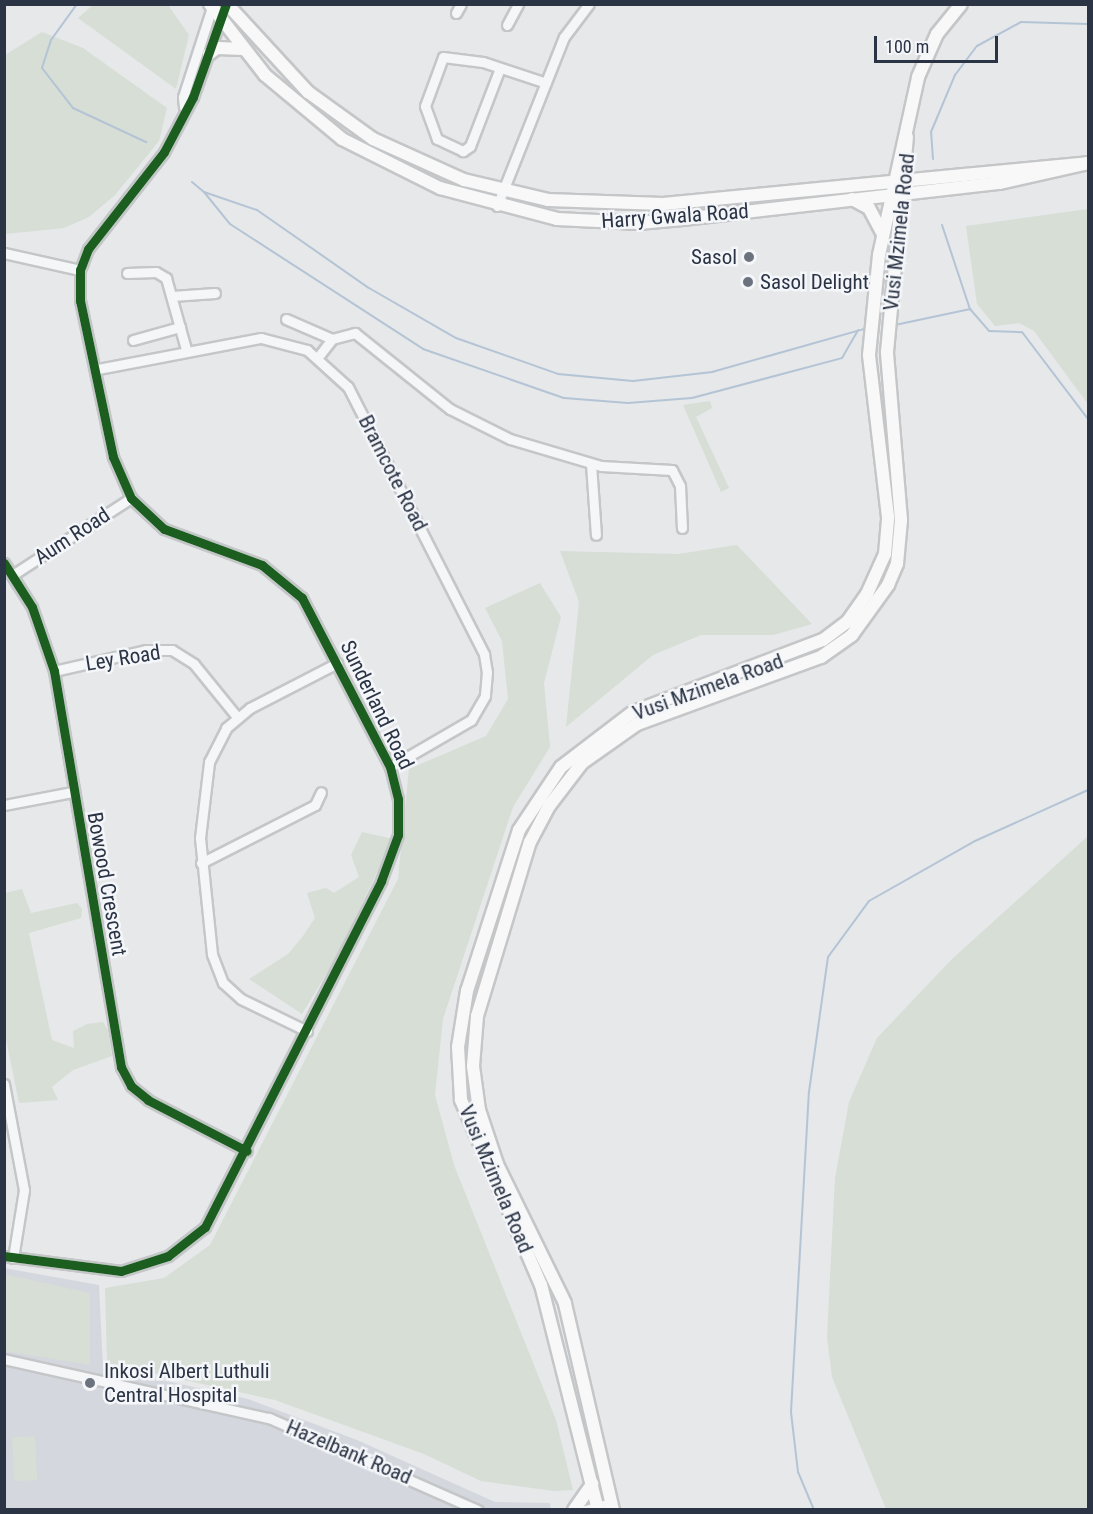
<!DOCTYPE html>
<html>
<head>
<meta charset="utf-8">
<style>
	body { margin:0 }
	#map { position:relative; width:1093px; height:1514px; overflow:hidden; background:#e6e8ea; font-family:"Roboto Condensed",sans-serif }
	div>[style] { position:absolute }
	[style*='--x'] { left:calc(var(--x)*1px); top:calc(var(--y)*1px); width:calc(var(--w)*1px); rotate:calc(var(--a)*1deg) }
	.built>* { inset:0; background:#d4d7dd }
	.green>* { inset:0; background:#d6ded6; transform-origin:0 0 }
	.stream>* { height:2px; margin:-1px; padding:0 1px; transform-origin:1px; border-radius:1px; background:#b4c4d5 }
	.roads { filter:drop-shadow(2px 0 #c4c6c8) drop-shadow(-2px 0 #c4c6c8) drop-shadow(0 2px #c4c6c8) drop-shadow(0 -2px #c4c6c8) }
	.minor>* { height:9px; margin:-4.5px; padding:0 4.5px; transform-origin:4.5px; border-radius:4.5px; background:#f5f6f7 }
	.major>* { height:12px; margin:-6px; padding:0 6px; transform-origin:6px; border-radius:6px; background:#f8f8f8 }
	.cycleway>* { height:9px; margin:-4.5px; padding:0 4.5px; transform-origin:4.5px; border-radius:4.5px; background:#1b5e20 }
	.dots>* { width:16px; height:16px; translate:-50% -50%; box-sizing:border-box; border:3px solid #f4f6f9; border-radius:50% }
	span { translate:-50% -50%; white-space:nowrap; text-align:center; line-height:1.15; -webkit-text-stroke:5px #f4f6f9; paint-order:stroke }
	.street-label { font-size:21px; color:#2b3445 }
	.poi-label { font-size:21px; color:#2b3445 }
	.right { translate:-100% -50%; text-align:right }
	.left { translate:0 -50%; text-align:left }
	.frame { position:absolute; inset:0; border:6px solid #2b3445; pointer-events:none }
	.scale { position:absolute; left:874px; top:36px; width:124px; height:27px; box-sizing:border-box; border:3px solid #2b3445; border-top:0; padding-left:8px; font-size:18px; line-height:21px; white-space:nowrap; color:#2b3445; -webkit-text-stroke:4px #f4f6f9; paint-order:stroke }
</style>
</head>
<body>
<div id="map">
	<div class="built">
		<i style="clip-path:polygon(4px 1268px,99px 1285px,103px 1367px,248px 1399px,357px 1440px,495px 1502px,550px 1503px,551px 1509px,5px 1509px)"></i>
	</div>
	<div class="green">
		<i style="clip-path:polygon(93px 5px,168px 5px,189px 35px,176px 89px,78px 18px)"></i>
		<i style="clip-path:polygon(42px 32px,83px 48px,167px 108px,159px 141px,115px 195px,89px 217px,64px 228px,5px 234px,5px 55px)"></i>
		<i style="clip-path:polygon(1088px 209px,1088px 404px,1034px 331px,1019px 323px,995px 326px,977px 304px,966px 226px)"></i>
		<i style="clip-path:polygon(710px 401px,712px 408px,696px 417px,729px 488px,721px 492px,683px 405px)"></i>
		<i style="clip-path:polygon(737px 545px,812px 624px,773px 635px,701px 635px,653px 655px,566px 727px,579px 602px,560px 551px,678px 554px)"></i>
		<i style="clip-path:polygon(540px 583px,561px 617px,544px 683px,550px 747px,513px 807px,443px 1019px,435px 1095px,454px 1165px,556px 1420px,573px 1490px,554px 1491px,481px 1481px,424px 1454px,275px 1400px,107px 1363px,105px 1288px,164px 1278px,210px 1245px,398px 879px,409px 769px,486px 736px,508px 699px,502px 641px,485px 608px)"></i>
		<i style="clip-path:polygon(362px 832px,393px 839px,336px 958px,302px 1014px,249px 979px,288px 954px,303px 936px,315px 918px,307px 893px,326px 888px,334px 893px,359px 877px,351px 855px)"></i>
		<i style="clip-path:polygon(1088px 836px,1088px 1509px,886px 1509px,832px 1377px,827px 1337px,835px 1178px,849px 1102px,877px 1038px,951px 960px)"></i>
		<i style="clip-path:polygon(22px 889px,31px 913px,77px 903px,82px 909px,81px 918px,29px 933px,52px 1040px,74px 1048px,73px 1031px,87px 1024px,103px 1022px,108px 1030px,112px 1056px,73px 1070px,52px 1087px,58px 1100px,19px 1103px,5px 1034px,5px 893px)"></i>
		<i style="clip-path:polygon(4px 1274px,90px 1293px,90px 1365px,5px 1351px)"></i>
		<i style="left:35px;top:1436px;width:44px;height:23px;rotate:87deg"></i>
	</div>
	<div class="stream">
		<i style="--x:77;--y:4;--w:44;--a:125.8"></i>
		<i style="--x:51;--y:40;--w:29;--a:108"></i>
		<i style="--x:42;--y:68;--w:51;--a:52.2"></i>
		<i style="--x:73;--y:108;--w:81;--a:25"></i>
		<i style="--x:933;--y:159;--w:27;--a:-94"></i>
		<i style="--x:931;--y:132;--w:62;--a:-67.2"></i>
		<i style="--x:955;--y:75;--w:36;--a:-53"></i>
		<i style="--x:977;--y:46;--w:50;--a:-28.6"></i>
		<i style="--x:1021;--y:22;--w:67;--a:1.7"></i>
		<i style="--x:192;--y:182;--w:16;--a:40"></i>
		<i style="--x:204;--y:192;--w:56;--a:18.8"></i>
		<i style="--x:257;--y:210;--w:136;--a:34.9"></i>
		<i style="--x:369;--y:288;--w:100;--a:29.9"></i>
		<i style="--x:456;--y:338;--w:108;--a:19.4"></i>
		<i style="--x:558;--y:374;--w:75;--a:5.3"></i>
		<i style="--x:633;--y:381;--w:80;--a:-6.5"></i>
		<i style="--x:712;--y:372;--w:162;--a:-15.8"></i>
		<i style="--x:204;--y:192;--w:41;--a:50.9"></i>
		<i style="--x:230;--y:224;--w:230;--a:32.9"></i>
		<i style="--x:423;--y:349;--w:149;--a:19.2"></i>
		<i style="--x:564;--y:398;--w:64;--a:4.5"></i>
		<i style="--x:628;--y:403;--w:64;--a:-4.5"></i>
		<i style="--x:692;--y:398;--w:155;--a:-14.9"></i>
		<i style="--x:842;--y:358;--w:32;--a:-60"></i>
		<i style="--x:942;--y:225;--w:89;--a:71.6"></i>
		<i style="--x:895;--y:325;--w:77;--a:-12"></i>
		<i style="--x:970;--y:309;--w:29;--a:49"></i>
		<i style="--x:989;--y:331;--w:33;--a:2"></i>
		<i style="--x:1022;--y:332;--w:109;--a:52.8"></i>
		<i style="--x:814;--y:1510;--w:41;--a:-112.8"></i>
		<i style="--x:798;--y:1472;--w:60;--a:-96.7"></i>
		<i style="--x:791;--y:1412;--w:321;--a:-86.8"></i>
		<i style="--x:809;--y:1092;--w:136;--a:-82"></i>
		<i style="--x:828;--y:957;--w:69;--a:-53.8"></i>
		<i style="--x:869;--y:901;--w:122;--a:-29.5"></i>
		<i style="--x:975;--y:841;--w:124;--a:-24.3"></i>
	</div>
	<div class="roads">
		<div class="minor">
			<i style="--x:456;--y:13;--w:10;--a:-61"></i>
			<i style="--x:507;--y:25;--w:24;--a:-62"></i>
			<i style="--x:500;--y:68;--w:84;--a:111"></i>
			<i style="--x:470;--y:146;--w:9;--a:144"></i>
			<i style="--x:463;--y:151;--w:29;--a:-155"></i>
			<i style="--x:437;--y:139;--w:35;--a:-110"></i>
			<i style="--x:425;--y:106;--w:52;--a:-69.8"></i>
			<i style="--x:443;--y:57;--w:40;--a:7.1"></i>
			<i style="--x:483;--y:62;--w:66;--a:18.4"></i>
			<i style="--x:184;--y:107;--w:10;--a:-96"></i>
			<i style="--x:183;--y:97;--w:98;--a:-72.1"></i>
			<i style="--x:497;--y:206;--w:182;--a:-68.4"></i>
			<i style="--x:564;--y:37;--w:41;--a:-52.9"></i>
			<i style="--x:4;--y:253;--w:78;--a:12.6"></i>
			<i style="--x:127;--y:273;--w:29;--a:-2"></i>
			<i style="--x:156;--y:272;--w:12;--a:31"></i>
			<i style="--x:166;--y:278;--w:74;--a:74.3"></i>
			<i style="--x:172;--y:296;--w:43;--a:-4"></i>
			<i style="--x:286;--y:319;--w:50;--a:23.5"></i>
			<i style="--x:133;--y:340;--w:49;--a:-15.5"></i>
			<i style="--x:318;--y:357;--w:23;--a:-52"></i>
			<i style="--x:332;--y:339;--w:24;--a:-15"></i>
			<i style="--x:355;--y:333;--w:122;--a:38.7"></i>
			<i style="--x:450;--y:409;--w:67;--a:26.6"></i>
			<i style="--x:510;--y:439;--w:95;--a:16.5"></i>
			<i style="--x:601;--y:466;--w:71;--a:3.2"></i>
			<i style="--x:672;--y:470;--w:18;--a:63"></i>
			<i style="--x:680;--y:486;--w:42;--a:87.3"></i>
			<i style="--x:98;--y:369;--w:166;--a:-10.8"></i>
			<i style="--x:261;--y:338;--w:48;--a:14.6"></i>
			<i style="--x:307;--y:350;--w:55;--a:42.1"></i>
			<i style="--x:348;--y:387;--w:300;--a:63"></i>
			<i style="--x:484;--y:654;--w:18;--a:81"></i>
			<i style="--x:487;--y:672;--w:24;--a:95"></i>
			<i style="--x:485;--y:696;--w:28;--a:120"></i>
			<i style="--x:471;--y:720;--w:94;--a:149.9"></i>
			<i style="--x:591;--y:464;--w:71;--a:86"></i>
			<i style="--x:4;--y:563;--w:52;--a:57.5"></i>
			<i style="--x:32;--y:607;--w:68;--a:71"></i>
			<i style="--x:54;--y:671;--w:402;--a:80.4"></i>
			<i style="--x:121;--y:1067;--w:21;--a:62"></i>
			<i style="--x:131;--y:1086;--w:22;--a:39"></i>
			<i style="--x:148;--y:1100;--w:111;--a:27.3"></i>
			<i style="--x:14;--y:574;--w:140;--a:-33"></i>
			<i style="--x:54;--y:671;--w:94;--a:-12.9"></i>
			<i style="--x:146;--y:650;--w:26;--a:0"></i>
			<i style="--x:172;--y:650;--w:26;--a:32"></i>
			<i style="--x:194;--y:664;--w:68;--a:50.9"></i>
			<i style="--x:4;--y:805;--w:69;--a:-10.8"></i>
			<i style="--x:201;--y:863;--w:128;--a:-27"></i>
			<i style="--x:315;--y:805;--w:14;--a:-65"></i>
			<i style="--x:307;--y:1031;--w:73;--a:-154.1"></i>
			<i style="--x:241;--y:999;--w:24;--a:-138"></i>
			<i style="--x:223;--y:983;--w:31;--a:-111"></i>
			<i style="--x:212;--y:954;--w:117;--a:-95.9"></i>
			<i style="--x:200;--y:838;--w:77;--a:-83.2"></i>
			<i style="--x:209;--y:762;--w:38;--a:-63"></i>
			<i style="--x:226;--y:728;--w:31;--a:-40"></i>
			<i style="--x:250;--y:708;--w:98;--a:-27.3"></i>
			<i style="--x:4;--y:1084;--w:108;--a:79.3"></i>
			<i style="--x:24;--y:1190;--w:69;--a:99.2"></i>
			<i style="--x:4;--y:1256;--w:118;--a:7.3"></i>
			<i style="--x:121;--y:1271;--w:49;--a:-17.7"></i>
			<i style="--x:168;--y:1256;--w:47;--a:-38.1"></i>
			<i style="--x:205;--y:1227;--w:388;--a:-63"></i>
			<i style="--x:381;--y:881;--w:49;--a:-69.7"></i>
			<i style="--x:398;--y:835;--w:36;--a:-90"></i>
			<i style="--x:398;--y:799;--w:33;--a:-104"></i>
			<i style="--x:390;--y:767;--w:191;--a:-117.5"></i>
			<i style="--x:302;--y:598;--w:52;--a:-140.5"></i>
			<i style="--x:262;--y:565;--w:104;--a:-159.8"></i>
			<i style="--x:164;--y:529;--w:45;--a:-136.8"></i>
			<i style="--x:131;--y:498;--w:45;--a:-113.7"></i>
			<i style="--x:113;--y:457;--w:159;--a:-101.9"></i>
			<i style="--x:80;--y:301;--w:31;--a:-90"></i>
			<i style="--x:80;--y:270;--w:22;--a:-69"></i>
			<i style="--x:88;--y:249;--w:123;--a:-51.9"></i>
			<i style="--x:164;--y:152;--w:62;--a:-62.2"></i>
			<i style="--x:193;--y:97;--w:99;--a:-70.5"></i>
			<i style="--x:4;--y:1359;--w:271;--a:12.6"></i>
			<i style="--x:269;--y:1418;--w:228;--a:23.8"></i>
			<i style="--x:585;--y:1510;--w:20;--a:-15"></i>
		</div>
		<div class="major">
			<i style="--x:210;--y:4;--w:90;--a:52.2"></i>
			<i style="--x:265;--y:75;--w:100;--a:39.7"></i>
			<i style="--x:342;--y:139;--w:110;--a:26.6"></i>
			<i style="--x:440;--y:188;--w:121;--a:14.8"></i>
			<i style="--x:557;--y:219;--w:82;--a:2.8"></i>
			<i style="--x:639;--y:223;--w:44;--a:-5.2"></i>
			<i style="--x:683;--y:219;--w:319;--a:-6.5"></i>
			<i style="--x:1000;--y:183;--w:90;--a:-12.8"></i>
			<i style="--x:227;--y:4;--w:120;--a:47.4"></i>
			<i style="--x:308;--y:92;--w:80;--a:35.9"></i>
			<i style="--x:373;--y:139;--w:100;--a:24.3"></i>
			<i style="--x:464;--y:180;--w:86;--a:13.4"></i>
			<i style="--x:548;--y:200;--w:115;--a:2"></i>
			<i style="--x:663;--y:204;--w:424;--a:-5.5"></i>
			<i style="--x:209;--y:54;--w:10;--a:-37"></i>
			<i style="--x:217;--y:48;--w:26;--a:2"></i>
			<i style="--x:852;--y:199;--w:19;--a:28"></i>
			<i style="--x:869;--y:208;--w:27;--a:62"></i>
			<i style="--x:574;--y:1510;--w:32;--a:-55"></i>
			<i style="--x:598;--y:1510;--w:232;--a:-104.2"></i>
			<i style="--x:541;--y:1285;--w:202;--a:-113.4"></i>
			<i style="--x:461;--y:1100;--w:53;--a:-93.2"></i>
			<i style="--x:458;--y:1047;--w:57;--a:-80.9"></i>
			<i style="--x:467;--y:991;--w:169;--a:-72.1"></i>
			<i style="--x:519;--y:830;--w:76;--a:-56.3"></i>
			<i style="--x:561;--y:767;--w:91;--a:-37.4"></i>
			<i style="--x:633;--y:712;--w:203;--a:-20.8"></i>
			<i style="--x:823;--y:640;--w:31;--a:-37"></i>
			<i style="--x:848;--y:621;--w:33;--a:-55"></i>
			<i style="--x:867;--y:594;--w:44;--a:-65.8"></i>
			<i style="--x:885;--y:554;--w:37;--a:-85"></i>
			<i style="--x:888;--y:517;--w:163;--a:-96.7"></i>
			<i style="--x:869;--y:355;--w:100;--a:-84.3"></i>
			<i style="--x:879;--y:255;--w:182;--a:-77.6"></i>
			<i style="--x:918;--y:77;--w:47;--a:-66.2"></i>
			<i style="--x:937;--y:34;--w:38;--a:-51"></i>
			<i style="--x:613;--y:1510;--w:212;--a:-103.1"></i>
			<i style="--x:565;--y:1303;--w:155;--a:-116.1"></i>
			<i style="--x:497;--y:1164;--w:57;--a:-108.4"></i>
			<i style="--x:479;--y:1110;--w:44;--a:-97.8"></i>
			<i style="--x:473;--y:1066;--w:50;--a:-85.4"></i>
			<i style="--x:477;--y:1016;--w:182;--a:-73.1"></i>
			<i style="--x:530;--y:842;--w:41;--a:-62.2"></i>
			<i style="--x:549;--y:806;--w:54;--a:-52.5"></i>
			<i style="--x:582;--y:763;--w:67;--a:-35.3"></i>
			<i style="--x:637;--y:724;--w:196;--a:-20"></i>
			<i style="--x:821;--y:657;--w:38;--a:-35"></i>
			<i style="--x:852;--y:635;--w:62;--a:-54.2"></i>
			<i style="--x:888;--y:585;--w:23;--a:-67"></i>
			<i style="--x:897;--y:564;--w:44;--a:-84.8"></i>
			<i style="--x:901;--y:520;--w:169;--a:-94.8"></i>
			<i style="--x:887;--y:352;--w:216;--a:-84.7"></i>
		</div>
	</div>
	<div class="cycleway">
		<i style="--x:4;--y:563;--w:52;--a:57.5"></i>
		<i style="--x:32;--y:607;--w:68;--a:71"></i>
		<i style="--x:54;--y:671;--w:402;--a:80.4"></i>
		<i style="--x:121;--y:1067;--w:21;--a:62"></i>
		<i style="--x:131;--y:1086;--w:22;--a:39"></i>
		<i style="--x:148;--y:1100;--w:111;--a:27.3"></i>
		<i style="--x:4;--y:1256;--w:118;--a:7.3"></i>
		<i style="--x:121;--y:1271;--w:49;--a:-17.7"></i>
		<i style="--x:168;--y:1256;--w:47;--a:-38.1"></i>
		<i style="--x:205;--y:1227;--w:388;--a:-63"></i>
		<i style="--x:381;--y:881;--w:49;--a:-69.7"></i>
		<i style="--x:398;--y:835;--w:36;--a:-90"></i>
		<i style="--x:398;--y:799;--w:33;--a:-104"></i>
		<i style="--x:390;--y:767;--w:191;--a:-117.5"></i>
		<i style="--x:302;--y:598;--w:52;--a:-140.5"></i>
		<i style="--x:262;--y:565;--w:104;--a:-159.8"></i>
		<i style="--x:164;--y:529;--w:45;--a:-136.8"></i>
		<i style="--x:131;--y:498;--w:45;--a:-113.7"></i>
		<i style="--x:113;--y:457;--w:159;--a:-101.9"></i>
		<i style="--x:80;--y:301;--w:31;--a:-90"></i>
		<i style="--x:80;--y:270;--w:22;--a:-69"></i>
		<i style="--x:88;--y:249;--w:123;--a:-51.9"></i>
		<i style="--x:164;--y:152;--w:62;--a:-62.2"></i>
		<i style="--x:193;--y:97;--w:99;--a:-70.5"></i>
	</div>
	<div class="dots">
		<i style="left:749px;top:257px;background:#6c737f"></i>
		<i style="left:748px;top:282px;background:#6c737f"></i>
		<i style="left:90px;top:1383px;background:#6c737f"></i>
	</div>
	<div class="street-label">
		<span style="left:675px;top:216px;rotate:-4deg">Harry Gwala Road</span>
		<span style="left:899px;top:232px;rotate:-84deg">Vusi Mzimela Road</span>
		<span style="left:393px;top:473px;rotate:63deg">Bramcote Road</span>
		<span style="left:72px;top:536px;rotate:-33deg">Aum Road</span>
		<span style="left:123px;top:658px;rotate:-9deg">Ley Road</span>
		<span style="left:708px;top:687px;rotate:-20deg">Vusi Mzimela Road</span>
		<span style="left:377px;top:705px;rotate:64deg">Sunderland Road</span>
		<span style="left:107px;top:884px;rotate:80deg">Bowood Crescent</span>
		<span style="left:496px;top:1179px;rotate:67deg">Vusi Mzimela Road</span>
		<span style="left:349px;top:1452px;rotate:23deg">Hazelbank Road</span>
	</div>
	<div class="poi-label">
		<span class="right" style="left:737px;top:257px">Sasol</span>
		<span class="left" style="left:760px;top:282px">Sasol Delight</span>
		<span class="left" style="left:104px;top:1383px">Inkosi Albert Luthuli<br>Central Hospital</span>
	</div>
	<div class="frame"></div>
	<div class="scale">100 m</div>
</div>
</body>
</html>
